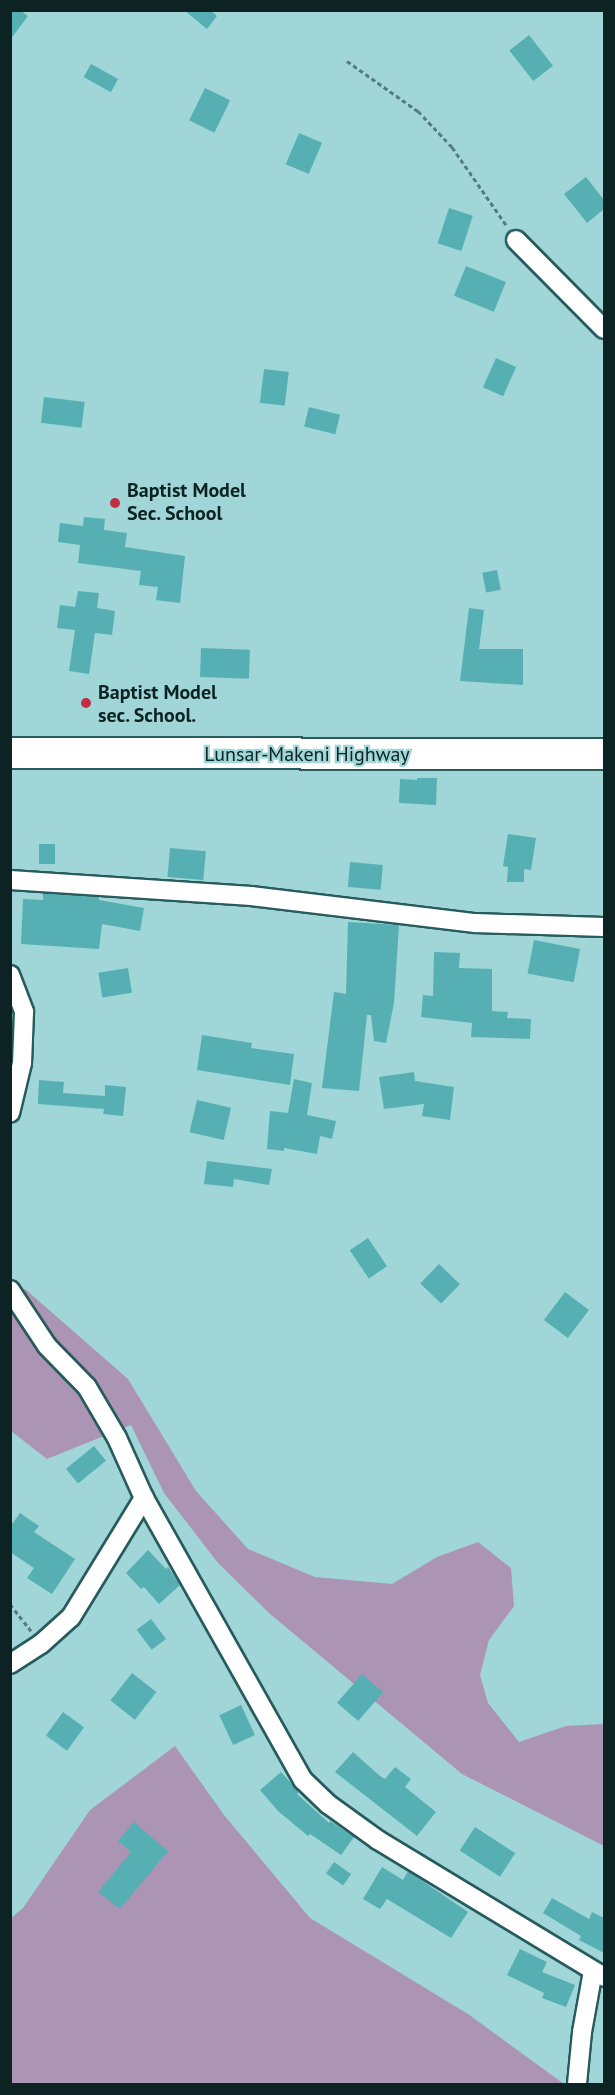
<!DOCTYPE html>
<html>
<head>
<meta charset="utf-8">
<style>
	body { margin:0 }
	#map { position:relative; width:615px; height:2095px; overflow:hidden; background:#a0d6d7; font-family:"PT Sans",sans-serif }
	div>[style] { position:absolute }
	[style*='--x'] { left:calc(var(--x)*1px); top:calc(var(--y)*1px); width:calc(var(--w)*1px); rotate:calc(var(--a)*1deg) }
	.green>* { inset:0; background:#ac94b4 }
	.building>* { inset:0; background:#56b0b3; transform-origin:0 0 }
	.path>* { height:3px; margin-top:-1.5px; transform-origin:0; background:repeating-linear-gradient(90deg,#557b7c 0 4.5px,transparent 0 7.5px) }
	.roads { filter:drop-shadow(2px 0 #275b5d) drop-shadow(-2px 0 #275b5d) drop-shadow(0 2px #275b5d) drop-shadow(0 -2px #275b5d) }
	.minor>* { height:18px; margin:-9px; padding:0 9px; transform-origin:9px; border-radius:9px; background:#fff }
	.primary>* { height:30px; margin:-15px; padding:0 15px; transform-origin:15px; border-radius:15px; background:#fff }
	.dots>* { width:16px; height:16px; translate:-50% -50%; box-sizing:border-box; border:3px solid #a0d6d7; border-radius:50% }
	span { translate:-50% -50%; white-space:nowrap; text-align:center; line-height:1.15; -webkit-text-stroke:4.5px #a0d6d7; paint-order:stroke }
	.poi-label { font-size:20px; color:#0c2223; font-weight:700 }
	.left { translate:0 -50%; text-align:left }
	.street-label { font-size:20px; color:#0c2223 }
	.frame { position:absolute; inset:0; border:12px solid #0c2223; pointer-events:none }
</style>
</head>
<body>
<div id="map">
	<div class="green">
		<i style="clip-path:polygon(25px 1289px,128px 1379px,196px 1491px,248px 1549px,315px 1577px,392px 1584px,437px 1557px,478px 1542px,511px 1568px,514px 1606px,489px 1640px,480px 1675px,488px 1703px,519px 1742px,566px 1726px,604px 1724px,604px 1846px,462px 1774px,269px 1613px,218px 1563px,164px 1493px,131px 1425px,47px 1459px,11px 1431px,10px 1297px)"></i>
		<i style="clip-path:polygon(175px 1746px,224px 1815px,310px 1918px,468px 2014px,564px 2084px,11px 2084px,11px 1918px,23px 1908px,90px 1810px)"></i>
	</div>
	<div class="building">
		<i style="clip-path:polygon(10px 10px,20px 10px,28px 16px,10px 40px)"></i>
		<i style="clip-path:polygon(184px 10px,210px 10px,217px 16px,207px 29px)"></i>
		<i style="left:529px;top:35px;width:39px;height:25px;rotate:52deg"></i>
		<i style="left:91px;top:64px;width:31px;height:15px;rotate:29deg"></i>
		<i style="left:205px;top:88px;width:28px;height:36px;rotate:26deg"></i>
		<i style="left:299px;top:133px;width:25px;height:34px;rotate:23deg"></i>
		<i style="clip-path:polygon(586px 177px,604px 200px,604px 209px,587px 223px,564px 194px)"></i>
		<i style="left:449px;top:208px;width:25px;height:37px;rotate:18deg"></i>
		<i style="left:466px;top:266px;width:43px;height:32px;rotate:22deg"></i>
		<i style="left:496px;top:358px;width:22px;height:32px;rotate:24deg"></i>
		<i style="left:264px;top:369px;width:25px;height:34px;rotate:7deg"></i>
		<i style="left:44px;top:397px;width:41px;height:26px;rotate:7deg"></i>
		<i style="left:309px;top:407px;width:32px;height:20px;rotate:14deg"></i>
		<i style="clip-path:polygon(84px 517px,105px 519px,104px 530px,127px 533px,125px 547px,185px 556px,180px 603px,156px 600px,158px 587px,139px 585px,141px 571px,78px 563px,80px 545px,58px 542px,60px 523px,83px 526px)"></i>
		<i style="left:497px;top:570px;width:20px;height:15px;rotate:79deg"></i>
		<i style="clip-path:polygon(78px 591px,99px 593px,97px 608px,115px 611px,112px 635px,95px 633px,89px 674px,69px 671px,75px 630px,57px 628px,60px 605px,75px 607px)"></i>
		<i style="clip-path:polygon(469px 608px,484px 610px,479px 649px,523px 649px,523px 685px,460px 681px)"></i>
		<i style="left:201px;top:648px;width:49px;height:29px;rotate:2deg"></i>
		<i style="clip-path:polygon(417px 778px,437px 778px,436px 805px,399px 803px,400px 779px,417px 780px)"></i>
		<i style="clip-path:polygon(508px 834px,536px 838px,531px 870px,524px 869px,524px 882px,507px 882px,508px 867px,503px 866px)"></i>
		<i style="left:39px;top:844px;width:16px;height:20px"></i>
		<i style="left:170px;top:848px;width:36px;height:29px;rotate:5deg"></i>
		<i style="left:350px;top:862px;width:33px;height:25px;rotate:5deg"></i>
		<i style="clip-path:polygon(43px 893px,99px 897px,99px 900px,144px 908px,140px 931px,102px 924px,99px 949px,21px 944px,23px 899px,43px 900px)"></i>
		<i style="clip-path:polygon(348px 922px,399px 925px,394px 1003px,386px 1043px,374px 1041px,371px 1015px,367px 1015px,359px 1091px,322px 1088px,334px 992px,346px 994px)"></i>
		<i style="left:534px;top:940px;width:47px;height:34px;rotate:11deg"></i>
		<i style="clip-path:polygon(434px 952px,460px 953px,459px 968px,492px 969px,492px 1011px,508px 1012px,507px 1018px,531px 1019px,530px 1039px,471px 1037px,472px 1023px,421px 1017px,423px 995px,433px 996px)"></i>
		<i style="left:128px;top:968px;width:25px;height:30px;rotate:81deg"></i>
		<i style="clip-path:polygon(202px 1035px,252px 1043px,251px 1048px,294px 1054px,290px 1085px,197px 1070px)"></i>
		<i style="clip-path:polygon(414px 1072px,415px 1081px,454px 1087px,450px 1120px,422px 1116px,424px 1104px,384px 1109px,379px 1077px)"></i>
		<i style="clip-path:polygon(294px 1079px,312px 1083px,307px 1115px,336px 1121px,332px 1139px,320px 1136px,317px 1154px,284px 1148px,284px 1151px,267px 1149px,270px 1111px,288px 1113px)"></i>
		<i style="clip-path:polygon(39px 1080px,64px 1082px,63px 1093px,105px 1096px,105px 1085px,126px 1087px,123px 1116px,103px 1114px,104px 1109px,38px 1104px)"></i>
		<i style="left:197px;top:1100px;width:35px;height:33px;rotate:13deg"></i>
		<i style="clip-path:polygon(207px 1161px,272px 1169px,269px 1185px,234px 1179px,233px 1187px,204px 1184px)"></i>
		<i style="left:368px;top:1238px;width:34px;height:22px;rotate:56deg"></i>
		<i style="left:439px;top:1264px;width:29px;height:27px;rotate:44deg"></i>
		<i style="left:565px;top:1292px;width:30px;height:35px;rotate:37deg"></i>
		<i style="left:94px;top:1446px;width:19px;height:36px;rotate:51deg"></i>
		<i style="clip-path:polygon(20px 1513px,39px 1526px,34px 1532px,75px 1559px,52px 1594px,27px 1578px,34px 1568px,10px 1552px,10px 1527px)"></i>
		<i style="clip-path:polygon(148px 1550px,166px 1569px,168px 1567px,180px 1585px,159px 1604px,144px 1587px,141px 1589px,126px 1573px)"></i>
		<i style="left:151px;top:1619px;width:25px;height:18px;rotate:53deg"></i>
		<i style="left:132px;top:1673px;width:31px;height:35px;rotate:38deg"></i>
		<i style="left:362px;top:1674px;width:28px;height:38px;rotate:41deg"></i>
		<i style="left:241px;top:1705px;width:33px;height:24px;rotate:65deg"></i>
		<i style="left:63px;top:1712px;width:26px;height:29px;rotate:36deg"></i>
		<i style="clip-path:polygon(353px 1752px,380px 1776px,385px 1779px,395px 1767px,411px 1779px,405px 1787px,436px 1812px,417px 1836px,335px 1772px)"></i>
		<i style="clip-path:polygon(281px 1772px,299px 1792px,297px 1794px,329px 1823px,330px 1821px,354px 1837px,341px 1855px,310px 1834px,308px 1836px,278px 1811px,260px 1790px)"></i>
		<i style="clip-path:polygon(134px 1822px,168px 1851px,120px 1909px,98px 1892px,131px 1852px,118px 1841px)"></i>
		<i style="left:475px;top:1827px;width:48px;height:28px;rotate:33deg"></i>
		<i style="left:334px;top:1862px;width:21px;height:14px;rotate:35deg"></i>
		<i style="clip-path:polygon(382px 1867px,403px 1880px,408px 1871px,468px 1912px,451px 1938px,387px 1899px,380px 1909px,363px 1899px)"></i>
		<i style="clip-path:polygon(552px 1898px,589px 1919px,592px 1912px,604px 1918px,604px 1953px,579px 1940px,581px 1936px,543px 1913px)"></i>
		<i style="clip-path:polygon(520px 1949px,547px 1962px,542px 1972px,575px 1985px,566px 2007px,542px 1998px,544px 1993px,507px 1975px)"></i>
	</div>
	<div class="path">
		<i style="--x:347;--y:61;--w:87;--a:35.2"></i>
		<i style="--x:418;--y:111;--w:50;--a:46.6"></i>
		<i style="--x:452;--y:147;--w:96;--a:55.2"></i>
		<i style="--x:10;--y:1604;--w:34;--a:52"></i>
	</div>
	<div class="roads">
		<div class="minor">
			<i style="--x:516;--y:240;--w:125;--a:45.3"></i>
			<i style="--x:10;--y:880;--w:242;--a:3.8"></i>
			<i style="--x:251;--y:896;--w:226;--a:6.9"></i>
			<i style="--x:475;--y:923;--w:129;--a:1.8"></i>
			<i style="--x:10;--y:975;--w:40;--a:69"></i>
			<i style="--x:24;--y:1012;--w:51;--a:92.2"></i>
			<i style="--x:22;--y:1063;--w:51;--a:103.5"></i>
			<i style="--x:10;--y:1290;--w:67;--a:56.5"></i>
			<i style="--x:47;--y:1346;--w:57;--a:45.7"></i>
			<i style="--x:87;--y:1387;--w:59;--a:59.5"></i>
			<i style="--x:117;--y:1438;--w:66;--a:65.8"></i>
			<i style="--x:144;--y:1498;--w:324;--a:60.6"></i>
			<i style="--x:303;--y:1780;--w:35;--a:44"></i>
			<i style="--x:328;--y:1804;--w:62;--a:35.8"></i>
			<i style="--x:378;--y:1840;--w:264;--a:31.2"></i>
			<i style="--x:10;--y:1664;--w:37;--a:-33"></i>
			<i style="--x:41;--y:1644;--w:40;--a:-42"></i>
			<i style="--x:71;--y:1617;--w:140;--a:-58.5"></i>
			<i style="--x:577;--y:2084;--w:52;--a:-84.5"></i>
			<i style="--x:582;--y:2032;--w:62;--a:-79.8"></i>
		</div>
		<div class="primary">
			<i style="--x:10;--y:753;--w:594;--a:0.1"></i>
		</div>
	</div>
	<div class="dots">
		<i style="left:115px;top:503px;background:#bf2e43"></i>
		<i style="left:86px;top:703px;background:#bf2e43"></i>
	</div>
	<div class="poi-label">
		<span class="left" style="left:127px;top:502px">Baptist Model<br>Sec. School</span>
		<span class="left" style="left:98px;top:704px">Baptist Model<br>sec. School.</span>
	</div>
	<div class="street-label">
		<span style="left:307px;top:754px">Lunsar-Makeni Highway</span>
	</div>
	<div class="frame"></div>
</div>
</body>
</html>
